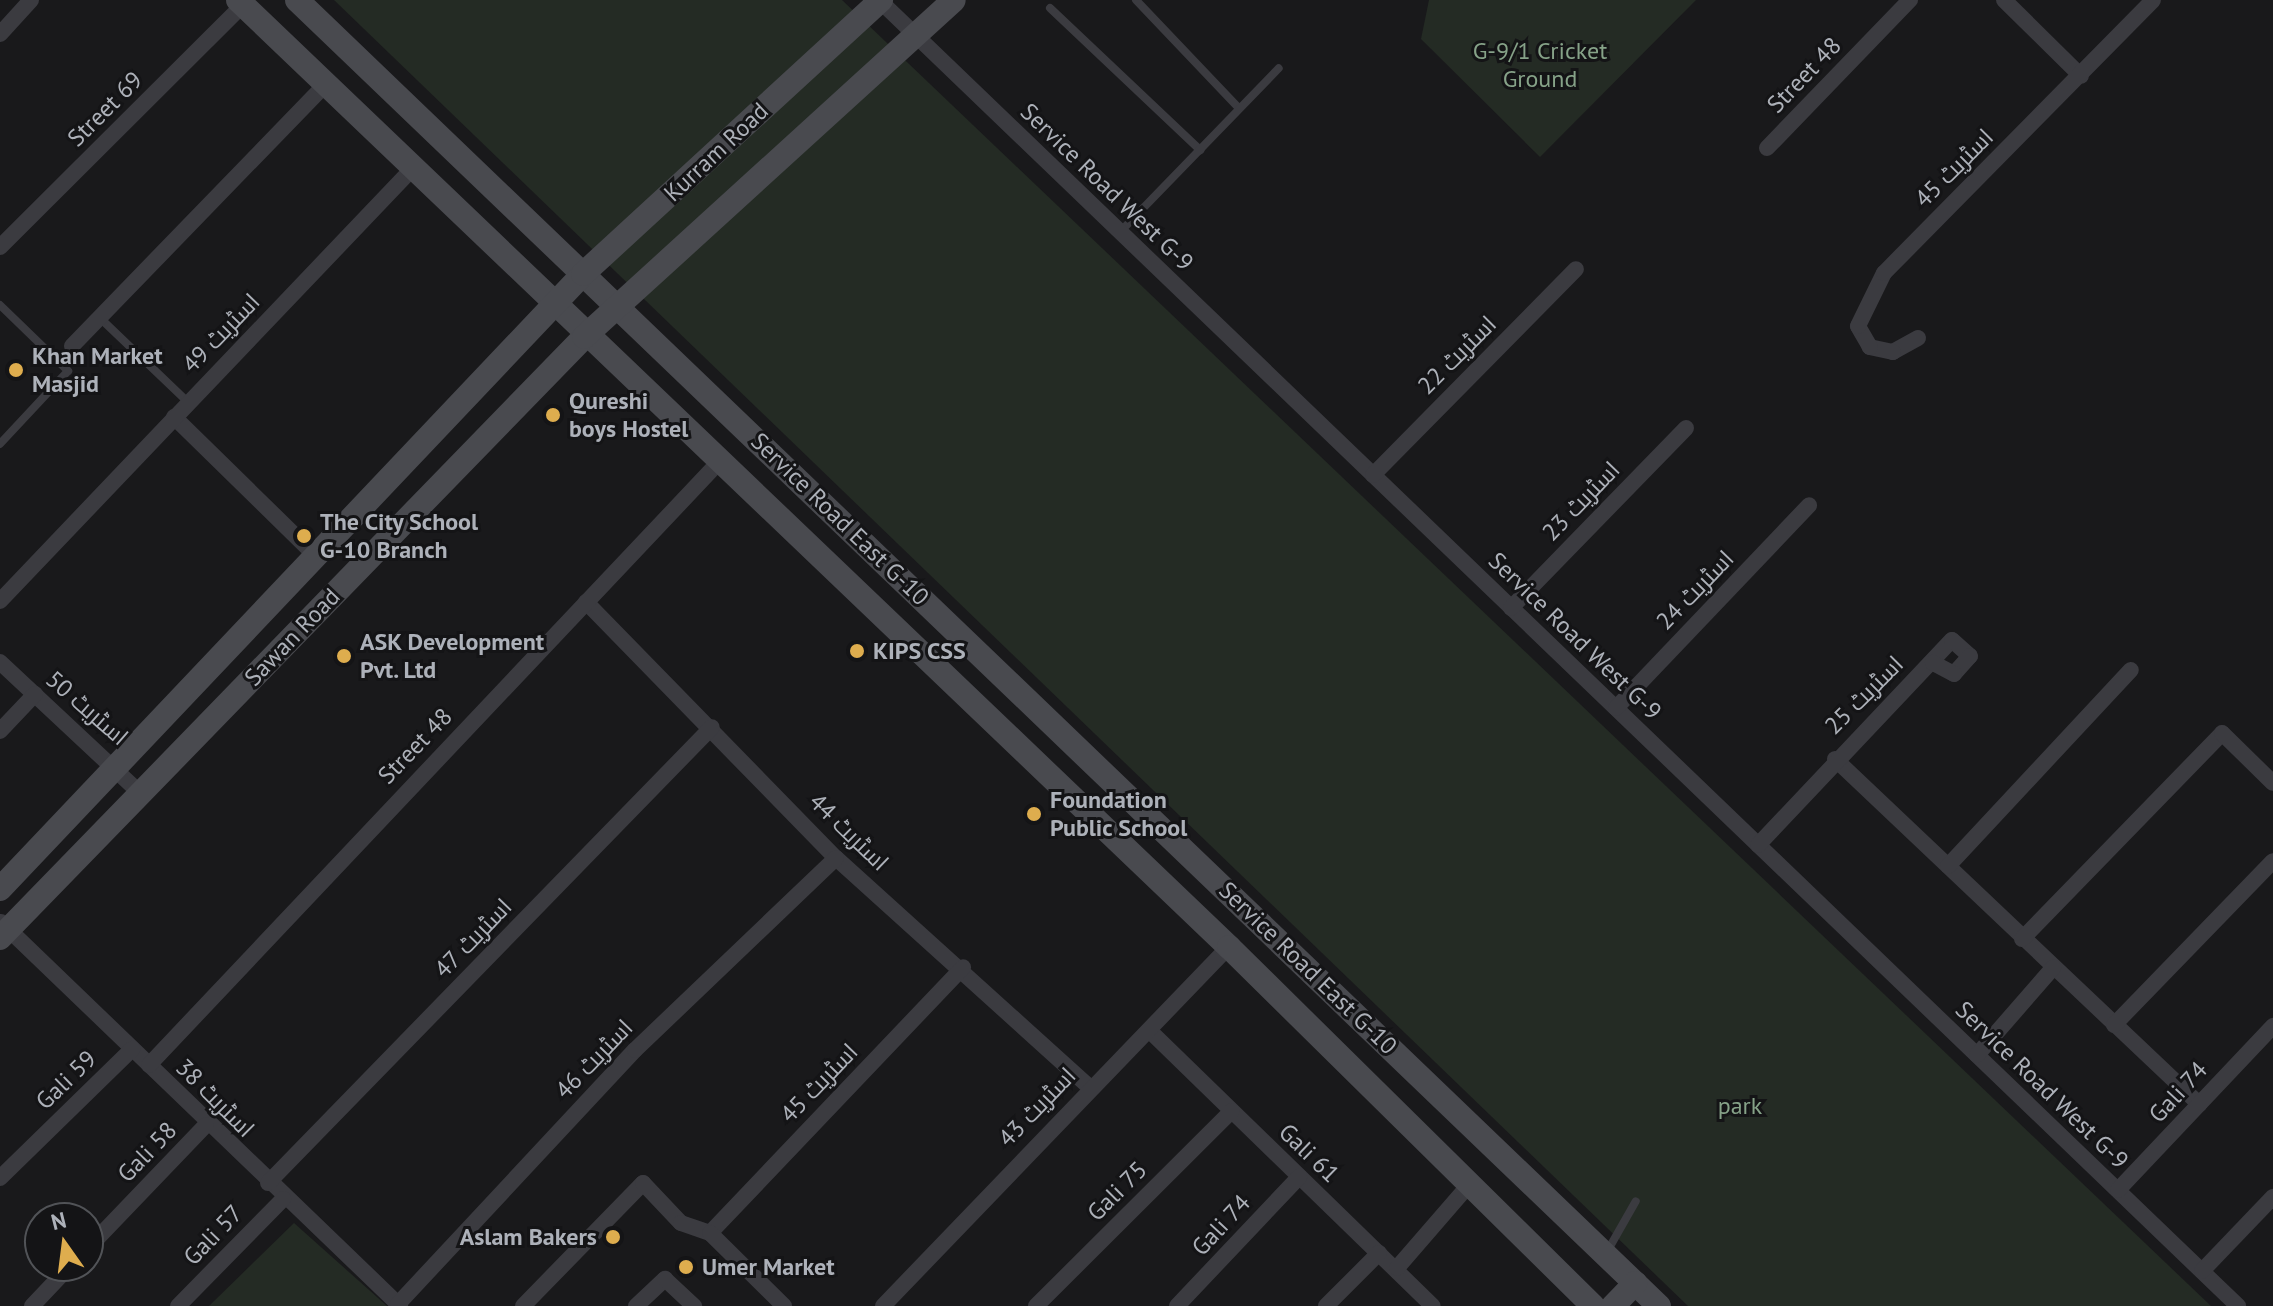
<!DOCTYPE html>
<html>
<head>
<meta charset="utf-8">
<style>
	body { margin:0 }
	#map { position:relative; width:2273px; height:1306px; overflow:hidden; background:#19191b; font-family:"PT Sans",Cairo,sans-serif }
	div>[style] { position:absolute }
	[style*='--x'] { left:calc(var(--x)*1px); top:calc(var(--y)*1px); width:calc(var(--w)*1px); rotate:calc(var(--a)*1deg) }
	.green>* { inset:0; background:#242b24 }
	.lane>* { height:8px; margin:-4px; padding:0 4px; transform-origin:4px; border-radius:4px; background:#3b3b40 }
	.street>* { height:16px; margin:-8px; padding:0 8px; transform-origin:8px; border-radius:8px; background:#3b3b40 }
	.secondary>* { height:24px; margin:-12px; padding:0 12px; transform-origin:12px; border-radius:12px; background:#494a4f }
	.dots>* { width:22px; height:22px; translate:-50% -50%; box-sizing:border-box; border:4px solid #141416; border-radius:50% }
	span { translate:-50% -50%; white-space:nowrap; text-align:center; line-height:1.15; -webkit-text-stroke:6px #141416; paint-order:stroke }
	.park-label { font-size:24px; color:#86a288 }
	.street-label { font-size:24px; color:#adb1b9 }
	.poi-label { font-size:24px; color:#adb1b9; font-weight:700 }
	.left { translate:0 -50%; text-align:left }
	.right { translate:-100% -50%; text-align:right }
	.north { position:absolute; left:24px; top:1202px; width:80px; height:80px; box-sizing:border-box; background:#141416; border:2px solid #515357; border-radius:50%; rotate:346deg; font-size:22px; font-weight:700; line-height:32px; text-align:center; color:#adb1b9 }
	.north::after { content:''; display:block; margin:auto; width:28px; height:36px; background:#dead4e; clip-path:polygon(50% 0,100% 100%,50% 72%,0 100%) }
</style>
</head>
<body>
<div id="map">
	<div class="green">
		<i style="clip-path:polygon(334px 0,842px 0,2211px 1306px,1688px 1306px)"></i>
		<i style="clip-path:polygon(1429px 0,1696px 0,1540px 157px,1421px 39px)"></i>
		<i style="clip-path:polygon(294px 1223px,387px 1306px,209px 1306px)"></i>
	</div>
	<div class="lane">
		<i style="--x:1136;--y:0;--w:149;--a:46.4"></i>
		<i style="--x:1050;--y:8;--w:207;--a:43.4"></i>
		<i style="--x:1120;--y:232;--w:228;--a:-45.9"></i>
		<i style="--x:0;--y:305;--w:95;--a:44.1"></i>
		<i style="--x:68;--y:371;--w:100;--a:133"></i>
		<i style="--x:100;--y:318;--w:122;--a:43.7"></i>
		<i style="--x:1608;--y:1250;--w:56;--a:-60.3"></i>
	</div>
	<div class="street">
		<i style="--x:879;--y:0;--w:1885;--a:43.86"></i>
		<i style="--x:2004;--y:0;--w:108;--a:44.6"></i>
		<i style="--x:0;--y:34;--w:46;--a:-47.6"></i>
		<i style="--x:1767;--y:148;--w:206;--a:-46"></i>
		<i style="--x:0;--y:247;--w:343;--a:-44.9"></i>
		<i style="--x:1918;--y:338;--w:29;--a:151"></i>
		<i style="--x:1893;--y:352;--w:24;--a:-168"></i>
		<i style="--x:1870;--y:347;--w:24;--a:-120"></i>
		<i style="--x:1858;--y:326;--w:59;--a:-63.9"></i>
		<i style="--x:1884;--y:273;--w:383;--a:-45.4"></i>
		<i style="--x:72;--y:346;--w:365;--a:-45.9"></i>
		<i style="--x:174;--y:417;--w:200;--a:44.4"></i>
		<i style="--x:1373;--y:475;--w:289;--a:-45.4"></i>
		<i style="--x:0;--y:601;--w:598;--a:-46.35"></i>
		<i style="--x:586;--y:602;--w:358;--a:45.7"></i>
		<i style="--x:836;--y:858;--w:340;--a:42.1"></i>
		<i style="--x:1511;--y:608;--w:251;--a:-45.8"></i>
		<i style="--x:0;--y:662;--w:192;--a:43.1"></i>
		<i style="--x:1616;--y:708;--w:280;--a:-46.4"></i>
		<i style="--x:0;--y:731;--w:51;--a:-46.6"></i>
		<i style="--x:1835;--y:759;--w:502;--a:43.46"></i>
		<i style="--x:1758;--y:845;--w:282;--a:-46.6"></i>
		<i style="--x:1952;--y:640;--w:24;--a:42"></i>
		<i style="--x:1970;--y:656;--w:24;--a:132"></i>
		<i style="--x:1954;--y:674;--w:24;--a:-152"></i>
		<i style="--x:1948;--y:866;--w:268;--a:-47"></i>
		<i style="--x:1;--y:922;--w:554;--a:43.9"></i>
		<i style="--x:2022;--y:939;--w:287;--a:-45.8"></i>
		<i style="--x:2222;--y:733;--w:71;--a:44.4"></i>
		<i style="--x:2114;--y:1025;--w:228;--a:-45.9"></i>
		<i style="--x:1153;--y:1034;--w:390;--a:44.2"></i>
		<i style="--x:1977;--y:1055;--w:116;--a:-48.9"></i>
		<i style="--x:149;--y:1065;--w:830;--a:-46.61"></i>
		<i style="--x:0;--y:1178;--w:185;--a:-44.3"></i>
		<i style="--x:268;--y:1183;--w:636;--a:-45.76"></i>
		<i style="--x:2118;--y:1190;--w:226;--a:-46.6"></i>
		<i style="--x:710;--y:1233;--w:367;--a:-46.4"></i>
		<i style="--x:88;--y:1248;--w:170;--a:-46.2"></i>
		<i style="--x:1397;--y:1268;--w:108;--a:-49.1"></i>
		<i style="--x:2202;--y:1271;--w:103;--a:-46.2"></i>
		<i style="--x:398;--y:1304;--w:347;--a:-47"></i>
		<i style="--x:635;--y:1050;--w:278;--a:-43.7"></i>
		<i style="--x:32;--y:1306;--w:55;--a:-46.5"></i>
		<i style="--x:178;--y:1306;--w:150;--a:-45.5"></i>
		<i style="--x:523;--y:1306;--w:172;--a:-45.7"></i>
		<i style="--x:643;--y:1183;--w:55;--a:46.5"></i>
		<i style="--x:681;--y:1223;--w:31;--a:19"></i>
		<i style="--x:710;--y:1233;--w:104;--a:44.6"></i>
		<i style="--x:636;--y:1306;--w:40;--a:-43"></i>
		<i style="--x:665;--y:1279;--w:40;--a:43"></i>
		<i style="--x:883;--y:1306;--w:499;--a:-46.1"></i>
		<i style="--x:1036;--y:1306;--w:276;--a:-44.9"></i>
		<i style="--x:1177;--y:1306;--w:178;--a:-46.6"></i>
		<i style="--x:1326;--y:1306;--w:75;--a:-45"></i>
	</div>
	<div class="secondary">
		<i style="--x:238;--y:0;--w:1371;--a:43.7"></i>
		<i style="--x:1229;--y:947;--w:511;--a:44.6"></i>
		<i style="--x:297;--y:0;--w:1887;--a:43.8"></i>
		<i style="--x:0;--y:889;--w:847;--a:-46.53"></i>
		<i style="--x:583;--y:274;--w:405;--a:-42.6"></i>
		<i style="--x:0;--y:938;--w:838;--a:-45.82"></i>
		<i style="--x:584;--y:337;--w:500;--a:-42.33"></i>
		<i style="--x:1613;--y:1306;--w:32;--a:-46"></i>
	</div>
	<div class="dots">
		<i style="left:16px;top:370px;background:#dead4e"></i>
		<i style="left:553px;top:415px;background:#dead4e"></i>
		<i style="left:304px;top:536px;background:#dead4e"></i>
		<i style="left:857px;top:651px;background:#dead4e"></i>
		<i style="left:344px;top:656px;background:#dead4e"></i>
		<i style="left:1034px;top:814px;background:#dead4e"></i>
		<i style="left:613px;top:1237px;background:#dead4e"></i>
		<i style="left:686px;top:1267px;background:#dead4e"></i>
	</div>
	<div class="park-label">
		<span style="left:1540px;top:65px">G-9/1 Cricket<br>Ground</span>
		<span style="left:1740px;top:1106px">park</span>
	</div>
	<div class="street-label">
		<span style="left:1804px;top:75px;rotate:-46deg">Street 48</span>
		<span style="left:105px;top:109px;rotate:-45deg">Street 69</span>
		<span style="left:716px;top:152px;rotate:-43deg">Kurram Road</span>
		<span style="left:1954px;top:168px;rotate:-45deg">اسٹریٹ 45</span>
		<span style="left:1107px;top:187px;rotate:44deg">Service Road West G-9</span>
		<span style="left:221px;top:333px;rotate:-46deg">اسٹریٹ 49</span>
		<span style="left:1457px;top:355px;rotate:-45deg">اسٹریٹ 22</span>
		<span style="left:1581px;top:501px;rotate:-46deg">اسٹریٹ 23</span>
		<span style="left:840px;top:519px;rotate:44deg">Service Road East G-10</span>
		<span style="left:1695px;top:590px;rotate:-46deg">اسٹریٹ 24</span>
		<span style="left:1575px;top:636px;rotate:44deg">Service Road West G-9</span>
		<span style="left:292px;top:637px;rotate:-46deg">Sawan Road</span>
		<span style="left:1864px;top:695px;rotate:-45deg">اسٹریٹ 25</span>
		<span style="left:87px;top:708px;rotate:41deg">اسٹریٹ 50</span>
		<span style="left:415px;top:746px;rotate:-46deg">Street 48</span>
		<span style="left:849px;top:832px;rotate:44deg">اسٹریٹ 44</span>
		<span style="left:473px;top:938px;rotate:-46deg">اسٹریٹ 47</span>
		<span style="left:1308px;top:968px;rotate:44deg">Service Road East G-10</span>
		<span style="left:594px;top:1059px;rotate:-46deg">اسٹریٹ 46</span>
		<span style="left:66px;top:1080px;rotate:-44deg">Gali 59</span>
		<span style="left:819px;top:1083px;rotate:-46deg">اسٹریٹ 45</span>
		<span style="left:2042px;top:1085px;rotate:44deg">Service Road West G-9</span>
		<span style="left:2178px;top:1092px;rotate:-47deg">Gali 74</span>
		<span style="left:215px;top:1098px;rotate:45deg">اسٹریٹ 38</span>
		<span style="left:1037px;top:1107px;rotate:-46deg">اسٹریٹ 43</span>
		<span style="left:147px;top:1152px;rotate:-46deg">Gali 58</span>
		<span style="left:1309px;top:1153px;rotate:44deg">Gali 61</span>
		<span style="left:1117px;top:1191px;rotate:-45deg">Gali 75</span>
		<span style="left:1221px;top:1225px;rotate:-47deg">Gali 74</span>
		<span style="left:213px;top:1235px;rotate:-46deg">Gali 57</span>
	</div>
	<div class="poi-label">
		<span class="left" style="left:32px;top:370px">Khan Market<br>Masjid</span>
		<span class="left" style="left:569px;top:415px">Qureshi<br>boys Hostel</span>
		<span class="left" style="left:320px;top:536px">The City School<br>G-10 Branch</span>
		<span class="left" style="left:360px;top:656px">ASK Development<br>Pvt. Ltd</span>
		<span class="left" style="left:873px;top:651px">KIPS CSS</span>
		<span class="left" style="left:1050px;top:814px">Foundation<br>Public School</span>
		<span class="right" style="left:597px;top:1237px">Aslam Bakers</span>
		<span class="left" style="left:702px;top:1267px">Umer Market</span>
	</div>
	<div class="north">N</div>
</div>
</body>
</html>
